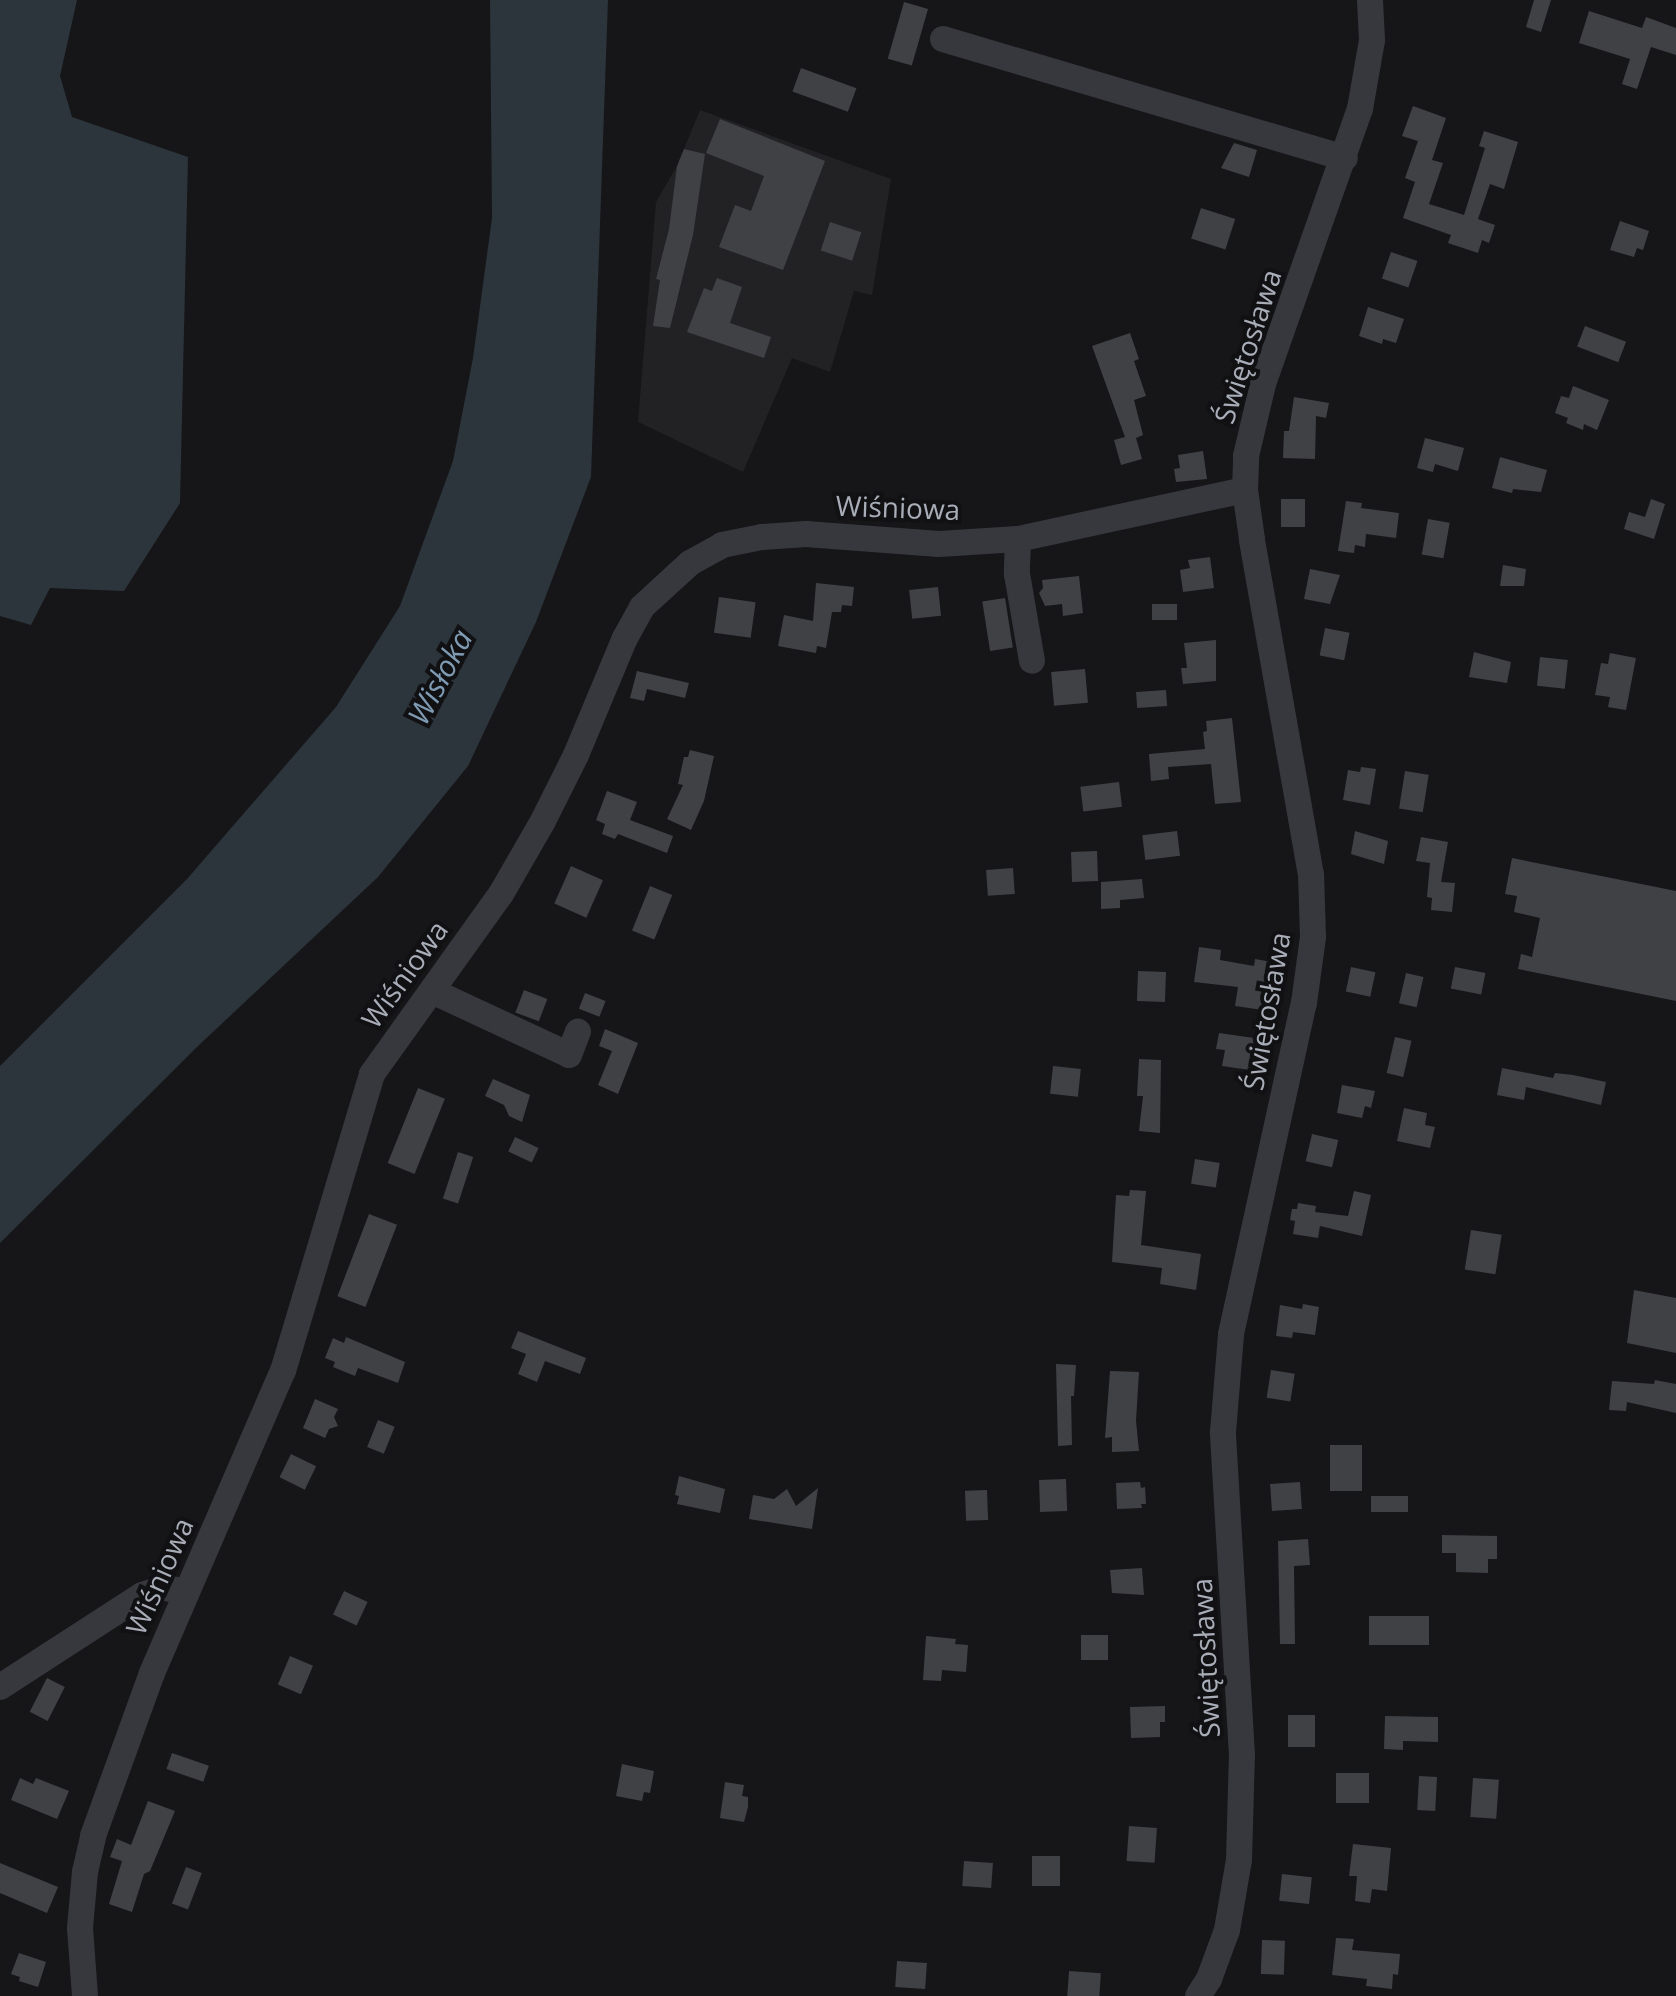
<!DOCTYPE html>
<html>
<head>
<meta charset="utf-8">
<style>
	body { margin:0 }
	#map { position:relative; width:1676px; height:1996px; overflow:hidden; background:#161618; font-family:"Open Sans",sans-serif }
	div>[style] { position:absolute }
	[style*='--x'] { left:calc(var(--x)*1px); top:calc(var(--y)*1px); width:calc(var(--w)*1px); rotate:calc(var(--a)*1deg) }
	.built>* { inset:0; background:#222225 }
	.water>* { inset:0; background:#2c353c }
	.building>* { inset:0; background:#404145; transform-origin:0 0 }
	.minor>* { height:26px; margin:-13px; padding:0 13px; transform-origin:13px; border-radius:13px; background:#37383d }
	span { translate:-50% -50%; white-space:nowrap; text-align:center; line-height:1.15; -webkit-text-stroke:8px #111113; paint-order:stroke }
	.street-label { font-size:28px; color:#a8adb8 }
	.water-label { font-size:30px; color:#7f9bb3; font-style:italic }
</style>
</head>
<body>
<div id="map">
	<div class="built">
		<i style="clip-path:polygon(700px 110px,891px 179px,872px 295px,854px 291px,830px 372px,792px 358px,743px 472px,638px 422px,656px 202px,677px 166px)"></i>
	</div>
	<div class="water">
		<i style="clip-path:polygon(0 0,77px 0,60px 76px,72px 117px,188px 157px,180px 503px,124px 591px,50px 588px,31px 625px,0 616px)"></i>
		<i style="clip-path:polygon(490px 0,608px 0,591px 477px,536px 622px,468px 766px,378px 877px,198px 1046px,0 1243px,0 1066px,187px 879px,336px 707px,400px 606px,453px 461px,473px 358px,492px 218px)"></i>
	</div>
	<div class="building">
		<i style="clip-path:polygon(1534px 0,1551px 0,1541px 32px,1526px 27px)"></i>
		<i style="left:904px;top:2px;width:25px;height:59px;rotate:16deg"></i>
		<i style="clip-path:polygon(1589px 11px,1642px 28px,1646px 17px,1676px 28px,1676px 55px,1651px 47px,1637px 89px,1622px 84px,1630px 59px,1579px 43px)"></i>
		<i style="left:801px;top:68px;width:59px;height:25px;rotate:20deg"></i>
		<i style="clip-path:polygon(1413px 106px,1446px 118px,1432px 160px,1443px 163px,1429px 204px,1458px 213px,1464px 215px,1485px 148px,1479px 146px,1484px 131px,1518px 142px,1504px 189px,1490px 184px,1478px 219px,1495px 225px,1489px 243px,1482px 240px,1478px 253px,1448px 243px,1451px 235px,1403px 218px,1415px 182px,1405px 178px,1418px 141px,1402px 136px)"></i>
		<i style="clip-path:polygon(720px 119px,825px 161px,783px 270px,719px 247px,735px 205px,751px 211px,764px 176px,706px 153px)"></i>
		<i style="clip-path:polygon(1234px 143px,1257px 150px,1249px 177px,1221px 168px)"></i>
		<i style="clip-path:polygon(684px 149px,705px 154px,693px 235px,670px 328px,653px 326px,660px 280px,656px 279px,669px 229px,677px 166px)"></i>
		<i style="left:1201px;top:208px;width:36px;height:32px;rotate:18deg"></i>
		<i style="clip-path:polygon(1620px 221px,1649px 231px,1643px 250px,1637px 248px,1634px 257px,1610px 250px)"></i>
		<i style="left:830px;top:222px;width:33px;height:30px;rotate:18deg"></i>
		<i style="left:1391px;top:252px;width:28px;height:28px;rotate:19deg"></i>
		<i style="clip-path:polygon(717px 278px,742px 287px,730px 323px,771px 337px,764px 358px,687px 332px,704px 288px,712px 291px)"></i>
		<i style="clip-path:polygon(1368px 307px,1404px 319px,1396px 343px,1383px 339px,1382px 344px,1359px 336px)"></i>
		<i style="left:1585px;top:326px;width:44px;height:22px;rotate:21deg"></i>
		<i style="clip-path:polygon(1130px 333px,1139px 359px,1134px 361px,1146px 396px,1134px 400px,1143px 435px,1136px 438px,1142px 459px,1121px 465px,1114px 440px,1125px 437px,1092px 346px)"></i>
		<i style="clip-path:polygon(1573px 386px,1609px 400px,1597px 430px,1584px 424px,1583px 430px,1566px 423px,1568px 418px,1555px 413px,1561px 396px,1569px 398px)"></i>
		<i style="clip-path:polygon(1294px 397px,1329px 403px,1326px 418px,1316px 416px,1315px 459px,1283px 458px,1284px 431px,1289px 431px)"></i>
		<i style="clip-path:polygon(1425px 438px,1464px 448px,1458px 471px,1435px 464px,1433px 472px,1417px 468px)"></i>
		<i style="clip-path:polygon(1203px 451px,1207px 479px,1176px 482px,1174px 469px,1180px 468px,1178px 455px)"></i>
		<i style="clip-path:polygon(1500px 457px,1547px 470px,1541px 492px,1513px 489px,1512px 493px,1492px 488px)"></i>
		<i style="left:1281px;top:499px;width:24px;height:28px"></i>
		<i style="clip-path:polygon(1651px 499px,1665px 504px,1654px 539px,1624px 529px,1629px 512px,1645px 517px)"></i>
		<i style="clip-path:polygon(1346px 501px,1362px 503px,1361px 508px,1399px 513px,1396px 538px,1366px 534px,1365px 547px,1355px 545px,1354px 553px,1338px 551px)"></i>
		<i style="left:1428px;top:519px;width:22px;height:36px;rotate:10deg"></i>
		<i style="clip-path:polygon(1210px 557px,1214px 588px,1183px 592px,1180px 570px,1190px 568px,1188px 560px)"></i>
		<i style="clip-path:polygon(1503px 565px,1526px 569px,1524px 586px,1500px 586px)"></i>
		<i style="clip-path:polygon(1310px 569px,1340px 575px,1330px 604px,1304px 599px)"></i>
		<i style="clip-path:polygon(1079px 576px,1083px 613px,1063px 616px,1062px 604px,1045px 606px,1039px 593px,1043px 588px,1042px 580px)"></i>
		<i style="clip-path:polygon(816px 583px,854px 587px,852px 606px,842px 605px,841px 612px,832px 612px,826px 648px,817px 646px,816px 653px,778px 646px,784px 615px,813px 621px)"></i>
		<i style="left:938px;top:587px;width:29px;height:29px;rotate:84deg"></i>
		<i style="left:719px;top:597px;width:37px;height:36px;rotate:8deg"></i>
		<i style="left:1005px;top:598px;width:50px;height:23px;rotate:81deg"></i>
		<i style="left:1177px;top:604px;width:16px;height:25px;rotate:90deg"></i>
		<i style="left:1325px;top:628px;width:25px;height:28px;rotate:11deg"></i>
		<i style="clip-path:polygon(1216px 640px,1216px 681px,1183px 684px,1181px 668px,1187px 668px,1184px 643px)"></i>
		<i style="clip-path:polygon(1474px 652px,1511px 662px,1507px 683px,1469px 677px)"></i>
		<i style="clip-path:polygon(1610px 653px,1636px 658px,1626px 710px,1608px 707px,1610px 697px,1595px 695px,1601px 663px,1608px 664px)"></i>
		<i style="left:1540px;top:657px;width:28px;height:29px;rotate:6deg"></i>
		<i style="left:1085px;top:669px;width:34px;height:34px;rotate:85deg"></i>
		<i style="clip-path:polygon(637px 671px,689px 683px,685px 698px,647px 689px,644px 701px,630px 698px)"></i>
		<i style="left:1166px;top:690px;width:16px;height:30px;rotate:86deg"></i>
		<i style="clip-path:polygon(1232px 718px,1241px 802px,1215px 804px,1211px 764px,1168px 767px,1169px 779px,1151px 781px,1149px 754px,1205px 749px,1203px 732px,1207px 731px,1206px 721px)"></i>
		<i style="clip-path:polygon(690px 750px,714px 756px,704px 801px,691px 830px,667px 819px,683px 785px,678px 784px,684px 757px,688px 757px)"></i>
		<i style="clip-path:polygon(1361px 767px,1376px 769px,1370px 805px,1343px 800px,1348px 770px,1360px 772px)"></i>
		<i style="left:1405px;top:771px;width:24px;height:38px;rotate:9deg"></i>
		<i style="left:1119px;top:782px;width:25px;height:39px;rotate:83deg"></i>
		<i style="clip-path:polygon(607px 791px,637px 802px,630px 820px,673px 836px,667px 853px,618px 834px,615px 839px,602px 834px,605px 824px,596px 820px)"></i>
		<i style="left:1177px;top:831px;width:25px;height:35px;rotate:83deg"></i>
		<i style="clip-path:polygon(1355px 831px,1388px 841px,1384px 864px,1351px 854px)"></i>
		<i style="clip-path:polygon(1421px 837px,1448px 842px,1441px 882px,1455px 883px,1452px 912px,1431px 910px,1432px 898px,1427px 897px,1430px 863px,1416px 861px)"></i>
		<i style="left:1097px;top:851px;width:30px;height:26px;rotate:88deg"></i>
		<i style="clip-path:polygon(1512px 858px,1676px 891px,1676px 1001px,1518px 969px,1521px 954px,1532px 957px,1540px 918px,1514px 912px,1517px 896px,1505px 894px)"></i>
		<i style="left:571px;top:866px;width:35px;height:41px;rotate:24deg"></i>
		<i style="left:1013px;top:868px;width:26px;height:27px;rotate:86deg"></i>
		<i style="clip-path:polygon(1142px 879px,1144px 898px,1120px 900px,1120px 908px,1101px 909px,1101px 882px)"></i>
		<i style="left:650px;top:886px;width:24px;height:48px;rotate:22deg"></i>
		<i style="clip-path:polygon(1199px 947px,1221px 950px,1220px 960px,1254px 966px,1255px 959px,1278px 963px,1275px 989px,1266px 988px,1263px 1010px,1235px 1006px,1238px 987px,1194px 982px)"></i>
		<i style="left:1351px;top:967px;width:25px;height:25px;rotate:12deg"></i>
		<i style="left:1455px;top:967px;width:31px;height:22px;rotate:11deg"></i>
		<i style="left:1138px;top:971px;width:28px;height:30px;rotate:2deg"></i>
		<i style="left:1406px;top:973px;width:18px;height:31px;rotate:13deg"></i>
		<i style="left:524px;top:990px;width:25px;height:24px;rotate:21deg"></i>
		<i style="left:585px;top:993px;width:22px;height:17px;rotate:21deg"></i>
		<i style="clip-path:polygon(605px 1029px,638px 1043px,618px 1094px,598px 1085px,612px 1051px,599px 1046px)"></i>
		<i style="clip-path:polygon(1219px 1033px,1254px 1038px,1250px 1070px,1222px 1066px,1225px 1050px,1216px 1049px)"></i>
		<i style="left:1395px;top:1037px;width:17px;height:37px;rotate:13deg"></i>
		<i style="clip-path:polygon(1139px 1059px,1161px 1060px,1160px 1133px,1139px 1131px,1143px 1096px,1137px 1096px)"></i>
		<i style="left:1053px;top:1066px;width:28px;height:28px;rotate:6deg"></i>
		<i style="clip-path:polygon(1502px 1068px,1553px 1078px,1555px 1073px,1573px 1075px,1606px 1082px,1601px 1105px,1526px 1087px,1524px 1100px,1497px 1095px)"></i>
		<i style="clip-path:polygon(493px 1079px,530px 1095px,522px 1122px,509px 1116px,504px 1105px,485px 1096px)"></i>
		<i style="clip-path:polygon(1342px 1085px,1375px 1091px,1371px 1108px,1365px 1106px,1362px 1118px,1337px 1113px)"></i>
		<i style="left:418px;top:1088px;width:29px;height:81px;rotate:22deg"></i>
		<i style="clip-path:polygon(1404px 1108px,1427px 1113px,1425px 1125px,1435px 1127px,1430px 1148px,1397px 1141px)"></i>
		<i style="left:1312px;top:1134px;width:27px;height:28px;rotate:13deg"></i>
		<i style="left:515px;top:1137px;width:26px;height:16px;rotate:25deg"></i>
		<i style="left:458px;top:1152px;width:16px;height:49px;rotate:18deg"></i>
		<i style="left:1195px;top:1159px;width:25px;height:25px;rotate:9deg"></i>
		<i style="clip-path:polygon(1130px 1190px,1146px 1191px,1141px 1245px,1201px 1254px,1196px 1290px,1160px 1284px,1162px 1268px,1112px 1262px,1116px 1195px,1129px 1196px)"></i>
		<i style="clip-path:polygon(1354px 1191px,1371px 1195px,1362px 1236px,1320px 1226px,1318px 1238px,1293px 1234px,1295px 1221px,1290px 1220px,1292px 1209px,1297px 1209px,1298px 1203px,1316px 1206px,1315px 1212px,1348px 1216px)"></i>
		<i style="left:369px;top:1214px;width:30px;height:88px;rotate:21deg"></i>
		<i style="left:1471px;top:1230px;width:31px;height:40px;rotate:9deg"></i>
		<i style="clip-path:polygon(1634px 1290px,1676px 1298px,1676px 1353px,1627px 1343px)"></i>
		<i style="clip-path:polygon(1303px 1304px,1319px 1307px,1315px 1335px,1293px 1332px,1292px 1338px,1276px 1336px,1280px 1305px,1302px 1309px)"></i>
		<i style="clip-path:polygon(518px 1331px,586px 1358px,580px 1374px,545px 1361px,537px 1382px,518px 1374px,526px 1354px,511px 1348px)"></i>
		<i style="clip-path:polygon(346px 1337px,405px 1362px,398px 1383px,358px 1368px,355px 1376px,333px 1367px,335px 1362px,325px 1358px,333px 1338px,344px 1343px)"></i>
		<i style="clip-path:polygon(1056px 1364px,1076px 1365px,1074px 1396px,1071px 1396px,1072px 1445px,1058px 1446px)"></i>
		<i style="left:1271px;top:1370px;width:24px;height:28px;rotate:9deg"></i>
		<i style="clip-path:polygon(1110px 1371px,1139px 1372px,1136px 1421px,1139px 1451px,1112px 1452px,1112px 1437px,1105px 1438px)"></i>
		<i style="clip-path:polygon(1655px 1380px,1676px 1384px,1676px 1413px,1627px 1402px,1626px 1411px,1609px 1410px,1612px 1381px,1654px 1384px)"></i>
		<i style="clip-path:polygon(315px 1399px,338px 1409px,334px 1417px,338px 1426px,329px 1429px,325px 1438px,303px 1428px)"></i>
		<i style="left:378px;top:1420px;width:18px;height:29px;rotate:22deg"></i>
		<i style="left:1330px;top:1445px;width:32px;height:46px"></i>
		<i style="left:291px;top:1454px;width:28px;height:26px;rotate:26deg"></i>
		<i style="clip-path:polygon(679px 1476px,725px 1489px,720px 1513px,677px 1504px,679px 1496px,675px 1495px)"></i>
		<i style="left:1066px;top:1479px;width:32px;height:27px;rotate:88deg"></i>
		<i style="clip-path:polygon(1140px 1482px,1141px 1488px,1145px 1487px,1146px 1504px,1141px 1504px,1142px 1508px,1117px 1509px,1116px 1483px)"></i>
		<i style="left:1300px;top:1482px;width:27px;height:30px;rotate:86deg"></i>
		<i style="clip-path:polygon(818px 1488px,812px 1529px,749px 1519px,753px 1495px,774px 1499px,787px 1489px,796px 1506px)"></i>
		<i style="left:987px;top:1490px;width:30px;height:22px;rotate:88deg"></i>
		<i style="left:1371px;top:1496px;width:37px;height:16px"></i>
		<i style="clip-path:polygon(1442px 1535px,1497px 1536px,1497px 1559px,1488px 1559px,1488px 1573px,1456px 1572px,1456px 1553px,1442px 1553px)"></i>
		<i style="clip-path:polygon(1308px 1539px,1310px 1565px,1294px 1566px,1295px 1644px,1280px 1644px,1278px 1541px)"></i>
		<i style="clip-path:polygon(1142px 1568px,1144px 1595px,1112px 1593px,1110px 1570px)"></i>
		<i style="left:344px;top:1591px;width:26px;height:26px;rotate:25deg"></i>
		<i style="left:1429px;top:1616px;width:29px;height:60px;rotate:90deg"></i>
		<i style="left:1108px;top:1635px;width:25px;height:27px;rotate:90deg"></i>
		<i style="clip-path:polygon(926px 1636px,956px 1639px,955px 1644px,968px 1645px,966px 1672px,942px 1670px,941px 1681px,923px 1680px)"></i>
		<i style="left:290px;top:1656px;width:25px;height:31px;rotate:23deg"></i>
		<i style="left:47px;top:1678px;width:20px;height:38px;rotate:27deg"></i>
		<i style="clip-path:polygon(1165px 1706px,1165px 1722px,1160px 1722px,1160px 1737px,1131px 1738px,1130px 1707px)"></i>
		<i style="left:1288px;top:1715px;width:27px;height:32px"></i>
		<i style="clip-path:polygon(1385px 1716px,1438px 1717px,1438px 1742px,1403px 1741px,1403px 1750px,1384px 1749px)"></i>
		<i style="left:172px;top:1753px;width:39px;height:17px;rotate:19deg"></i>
		<i style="clip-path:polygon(622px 1764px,654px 1771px,650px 1793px,644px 1792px,642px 1801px,616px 1796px)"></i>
		<i style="left:1336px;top:1773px;width:33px;height:30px"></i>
		<i style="left:1419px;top:1776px;width:18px;height:34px;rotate:3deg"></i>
		<i style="clip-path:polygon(20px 1778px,33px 1784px,36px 1778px,69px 1791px,57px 1819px,11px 1800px)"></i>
		<i style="left:1473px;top:1778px;width:26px;height:39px;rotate:4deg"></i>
		<i style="clip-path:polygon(725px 1782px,744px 1785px,742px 1796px,748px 1797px,748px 1807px,744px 1822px,720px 1818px)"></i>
		<i style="clip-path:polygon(148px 1801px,175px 1811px,150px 1871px,144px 1874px,132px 1912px,109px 1904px,122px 1861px,110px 1857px,117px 1839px,131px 1845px)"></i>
		<i style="left:1129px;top:1826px;width:28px;height:35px;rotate:4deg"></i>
		<i style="clip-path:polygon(1353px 1844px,1391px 1848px,1387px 1891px,1372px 1889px,1370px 1903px,1355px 1901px,1357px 1876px,1349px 1876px)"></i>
		<i style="left:1032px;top:1856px;width:28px;height:30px"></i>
		<i style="left:964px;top:1861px;width:29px;height:25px;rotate:4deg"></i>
		<i style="clip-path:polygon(0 1863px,58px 1887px,47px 1913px,0 1893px)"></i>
		<i style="left:186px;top:1867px;width:17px;height:39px;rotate:21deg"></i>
		<i style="left:1282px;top:1874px;width:30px;height:27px;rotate:6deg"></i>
		<i style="clip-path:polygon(1336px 1938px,1354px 1939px,1352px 1950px,1400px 1954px,1398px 1975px,1393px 1974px,1392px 1989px,1366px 1986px,1367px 1979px,1332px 1975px)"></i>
		<i style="left:1262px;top:1940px;width:23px;height:34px;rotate:2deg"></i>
		<i style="clip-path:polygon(19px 1953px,46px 1962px,38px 1987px,19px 1981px,20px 1977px,11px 1974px)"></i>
		<i style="left:897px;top:1961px;width:30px;height:26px;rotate:4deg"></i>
		<i style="left:1069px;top:1971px;width:32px;height:25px;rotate:4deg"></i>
	</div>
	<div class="minor">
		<i style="--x:943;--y:39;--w:419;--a:16.5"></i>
		<i style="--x:1018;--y:539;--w:35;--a:92"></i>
		<i style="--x:1017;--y:574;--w:88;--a:80.2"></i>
		<i style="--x:432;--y:991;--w:151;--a:25"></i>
		<i style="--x:569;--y:1055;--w:25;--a:-69"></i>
		<i style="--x:0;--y:1687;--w:169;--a:-32.9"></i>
		<i style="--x:142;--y:1595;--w:23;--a:-18"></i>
		<i style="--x:164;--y:1588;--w:22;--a:8"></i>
		<i style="--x:85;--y:1996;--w:68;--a:-94.2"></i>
		<i style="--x:80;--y:1928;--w:56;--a:-84.9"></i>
		<i style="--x:85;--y:1872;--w:37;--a:-77"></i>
		<i style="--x:93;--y:1836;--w:173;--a:-70.1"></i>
		<i style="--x:152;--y:1673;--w:329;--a:-66.6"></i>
		<i style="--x:283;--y:1371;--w:310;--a:-73.3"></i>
		<i style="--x:372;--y:1074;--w:221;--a:-54.4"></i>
		<i style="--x:501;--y:894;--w:84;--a:-60.1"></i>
		<i style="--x:543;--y:821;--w:74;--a:-63.4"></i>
		<i style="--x:576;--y:755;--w:127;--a:-67.3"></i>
		<i style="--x:625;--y:638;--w:35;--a:-61"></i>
		<i style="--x:642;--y:607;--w:65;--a:-42.5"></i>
		<i style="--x:690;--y:563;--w:37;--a:-29"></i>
		<i style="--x:722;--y:545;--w:41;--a:-11.3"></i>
		<i style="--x:762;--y:537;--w:44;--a:-3.9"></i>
		<i style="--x:806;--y:534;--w:133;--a:4.3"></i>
		<i style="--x:939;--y:544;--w:79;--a:-3.6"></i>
		<i style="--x:1018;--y:539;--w:232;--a:-12.2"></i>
		<i style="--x:1198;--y:1996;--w:20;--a:-57"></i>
		<i style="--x:1209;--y:1979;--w:52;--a:-69.8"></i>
		<i style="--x:1227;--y:1930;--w:71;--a:-80.3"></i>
		<i style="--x:1239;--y:1860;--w:105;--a:-88.4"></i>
		<i style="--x:1242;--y:1755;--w:324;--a:-93.4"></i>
		<i style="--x:1223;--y:1432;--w:98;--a:-85.3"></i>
		<i style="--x:1231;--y:1334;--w:339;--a:-77.6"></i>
		<i style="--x:1304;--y:1003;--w:67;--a:-82.2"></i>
		<i style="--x:1313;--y:937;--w:62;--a:-91.8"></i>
		<i style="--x:1311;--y:875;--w:341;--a:-100"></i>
		<i style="--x:1252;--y:539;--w:49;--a:-98.1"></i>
		<i style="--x:1245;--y:490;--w:34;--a:-88"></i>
		<i style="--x:1246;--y:456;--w:74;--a:-76.7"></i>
		<i style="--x:1263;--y:384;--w:292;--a:-70.6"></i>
		<i style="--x:1360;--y:109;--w:70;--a:-80.1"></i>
		<i style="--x:1372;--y:40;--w:40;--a:-92.9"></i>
	</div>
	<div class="street-label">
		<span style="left:1247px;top:346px;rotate:-72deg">Świętosława</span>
		<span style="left:898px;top:507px;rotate:2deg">Wiśniowa</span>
		<span style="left:404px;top:974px;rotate:-54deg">Wiśniowa</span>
		<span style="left:1266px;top:1011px;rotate:-80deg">Świętosława</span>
		<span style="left:159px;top:1576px;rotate:-66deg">Wiśniowa</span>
		<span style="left:1205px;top:1658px;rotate:-93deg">Świętosława</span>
	</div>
	<div class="water-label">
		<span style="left:440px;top:677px;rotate:-62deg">Wisłoka</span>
	</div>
</div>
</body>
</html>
